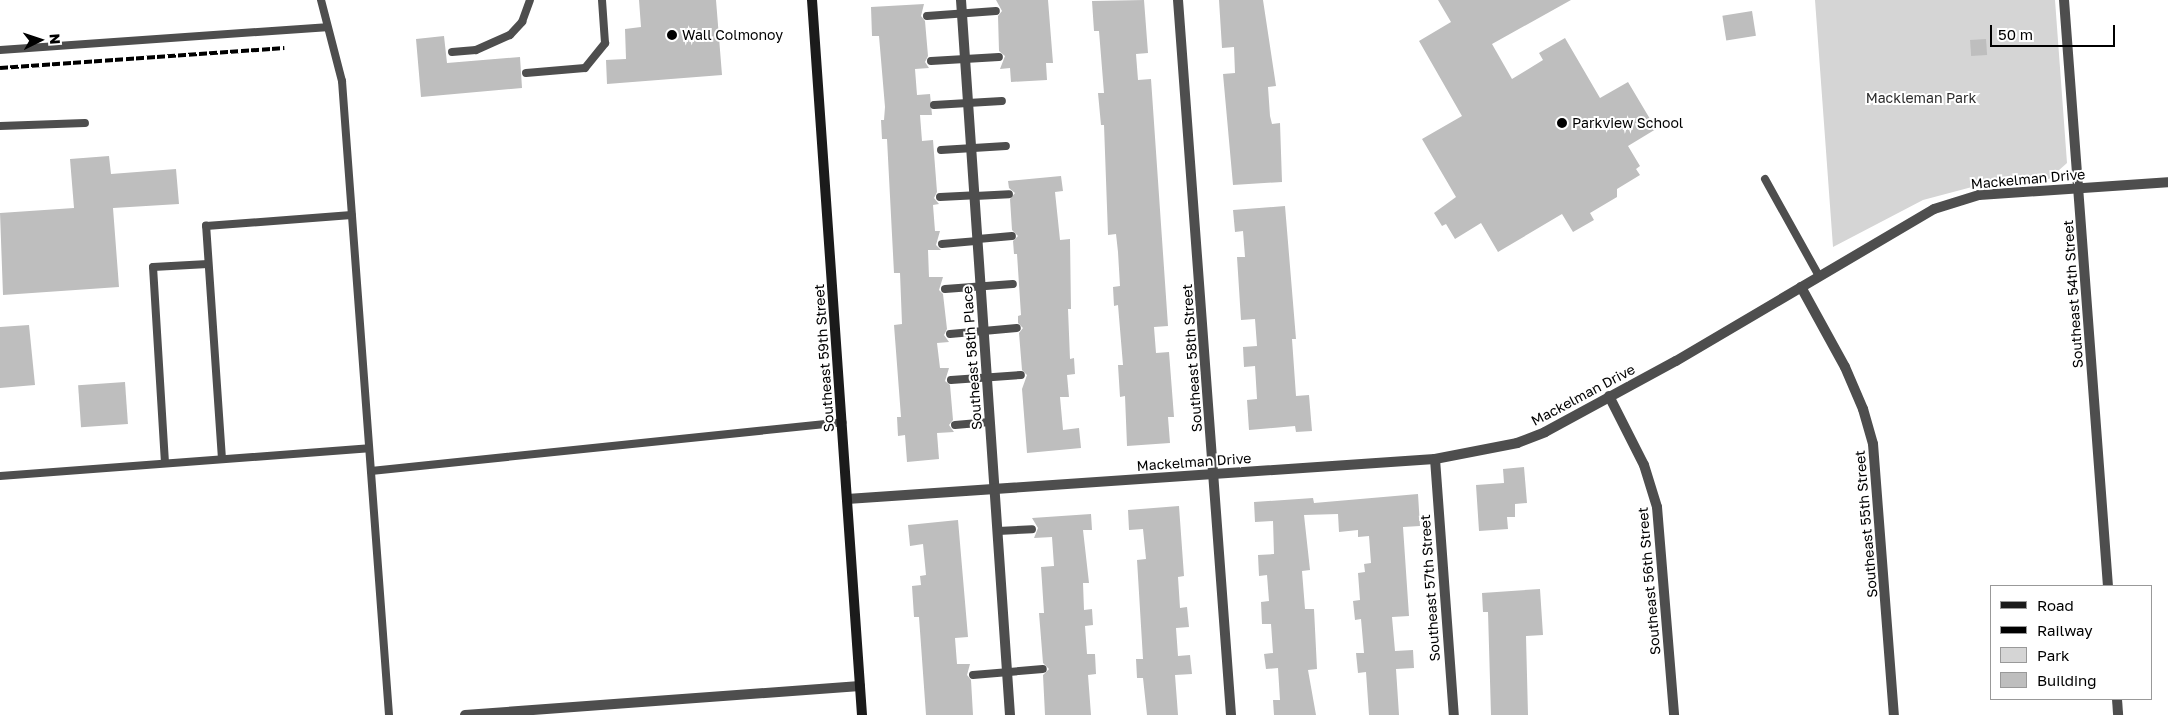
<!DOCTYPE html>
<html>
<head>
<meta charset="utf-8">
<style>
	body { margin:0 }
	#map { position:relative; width:2168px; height:715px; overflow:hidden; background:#fff; font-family:"Golos Text",sans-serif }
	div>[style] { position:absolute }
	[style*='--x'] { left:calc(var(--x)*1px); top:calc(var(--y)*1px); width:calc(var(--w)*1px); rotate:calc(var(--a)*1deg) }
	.green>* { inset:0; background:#d5d5d5 }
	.building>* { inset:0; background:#bebebe; transform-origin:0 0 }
	.lane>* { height:8px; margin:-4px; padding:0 4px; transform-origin:4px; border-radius:4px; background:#4e4e4e }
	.street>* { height:10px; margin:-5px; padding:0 5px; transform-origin:5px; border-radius:5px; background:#4e4e4e }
	.secondary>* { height:10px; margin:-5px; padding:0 5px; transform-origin:5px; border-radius:5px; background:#1b1b1b }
	.rail>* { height:4px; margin-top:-2px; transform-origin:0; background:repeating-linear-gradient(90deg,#000 0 8px,transparent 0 10.5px) }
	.dots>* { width:14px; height:14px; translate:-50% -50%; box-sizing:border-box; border:2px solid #fff; border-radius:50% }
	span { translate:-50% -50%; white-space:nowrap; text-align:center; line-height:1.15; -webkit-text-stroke:4px #fff; paint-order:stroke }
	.poi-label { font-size:14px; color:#000 }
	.left { translate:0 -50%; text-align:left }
	.park-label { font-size:14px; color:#2c2c2c }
	.street-label { font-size:14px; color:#000 }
	.legend { position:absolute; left:1990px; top:585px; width:162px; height:115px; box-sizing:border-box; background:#fff; border:1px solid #999; margin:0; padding:6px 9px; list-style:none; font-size:15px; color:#000 }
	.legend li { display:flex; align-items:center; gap:10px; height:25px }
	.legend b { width:25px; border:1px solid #999 }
	.north { position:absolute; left:15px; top:15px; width:50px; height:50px; -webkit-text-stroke:4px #fff; paint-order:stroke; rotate:86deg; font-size:14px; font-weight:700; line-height:20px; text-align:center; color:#000 }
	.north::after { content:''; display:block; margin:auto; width:18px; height:22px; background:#000; clip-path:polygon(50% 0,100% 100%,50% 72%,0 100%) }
	.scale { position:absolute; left:1990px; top:25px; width:125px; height:22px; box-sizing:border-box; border:2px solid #000; border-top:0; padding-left:6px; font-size:15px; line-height:18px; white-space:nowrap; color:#000; -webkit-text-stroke:4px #fff; paint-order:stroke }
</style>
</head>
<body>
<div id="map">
	<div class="green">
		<i style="clip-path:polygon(1815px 0,2055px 0,2067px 163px,2049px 179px,1987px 183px,1923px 200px,1833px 247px)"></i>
	</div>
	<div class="building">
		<i style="clip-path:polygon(639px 0,716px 0,722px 75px,607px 84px,606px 60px,626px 59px,625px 29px,641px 27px)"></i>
		<i style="clip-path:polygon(996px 0,1048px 0,1053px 63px,1046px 63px,1047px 80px,1011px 82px,1010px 68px,1000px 69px,1005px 56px,999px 51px,998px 16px,1002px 11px)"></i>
		<i style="clip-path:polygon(1144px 0,1148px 53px,1136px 54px,1138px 80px,1151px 79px,1168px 326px,1154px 327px,1156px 353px,1169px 352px,1174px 417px,1168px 417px,1170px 443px,1127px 446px,1125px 396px,1120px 397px,1118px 365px,1123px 365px,1118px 305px,1114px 306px,1113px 287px,1120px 286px,1118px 252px,1116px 234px,1108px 235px,1104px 125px,1101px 125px,1098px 93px,1104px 93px,1099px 31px,1094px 31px,1092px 1px)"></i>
		<i style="clip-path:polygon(1219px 0,1263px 0,1276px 86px,1268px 87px,1270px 116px,1272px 124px,1280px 123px,1282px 182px,1233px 185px,1223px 74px,1235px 73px,1234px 47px,1222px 48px)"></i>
		<i style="clip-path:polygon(1438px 0,1571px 0,1492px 44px,1512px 79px,1543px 60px,1539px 53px,1565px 38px,1600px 98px,1628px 82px,1656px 129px,1628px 146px,1640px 166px,1636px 169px,1640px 175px,1617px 189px,1617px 197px,1590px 213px,1594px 220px,1573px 232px,1562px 214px,1498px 252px,1481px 223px,1455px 239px,1446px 224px,1442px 226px,1434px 213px,1456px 197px,1422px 139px,1462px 116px,1419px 41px,1451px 22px)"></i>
		<i style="clip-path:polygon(924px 4px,921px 16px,925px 21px,928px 56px,925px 62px,929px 68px,915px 69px,917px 95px,930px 94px,932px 115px,920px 115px,922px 141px,933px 140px,937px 192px,934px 198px,939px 204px,933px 205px,935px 231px,940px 231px,936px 245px,941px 250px,928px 250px,929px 277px,943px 277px,939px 290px,943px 294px,947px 329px,944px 335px,949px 342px,937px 343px,940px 368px,949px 368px,945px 381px,950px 385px,953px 420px,949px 425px,954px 432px,937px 433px,939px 459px,907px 462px,905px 435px,898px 436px,897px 417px,901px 417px,894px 325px,902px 324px,900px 273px,894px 273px,887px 139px,882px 139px,881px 120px,884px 120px,885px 107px,879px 36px,872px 36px,871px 7px)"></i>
		<i style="left:1752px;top:11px;width:25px;height:30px;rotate:81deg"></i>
		<i style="clip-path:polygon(444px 36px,447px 63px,520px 57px,522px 88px,421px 97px,416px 39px)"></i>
		<i style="left:1986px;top:39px;width:16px;height:16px;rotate:86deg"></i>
		<i style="clip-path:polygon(109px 156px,111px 174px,176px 169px,179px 204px,113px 208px,119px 287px,3px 295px,0 213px,74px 208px,70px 159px)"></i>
		<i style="clip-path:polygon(1061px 176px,1063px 191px,1055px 192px,1060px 240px,1070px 239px,1071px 309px,1068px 309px,1070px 359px,1074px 358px,1075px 374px,1067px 375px,1069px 397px,1060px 397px,1063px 430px,1079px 428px,1081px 448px,1027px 453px,1022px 389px,1027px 375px,1022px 370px,1019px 333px,1023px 328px,1018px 323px,1018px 316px,1021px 315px,1017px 254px,1014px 254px,1013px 241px,1018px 236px,1012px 230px,1010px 199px,1015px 193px,1009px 188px,1008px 181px)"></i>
		<i style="clip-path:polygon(1285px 206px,1296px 339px,1292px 339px,1296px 396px,1309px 395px,1312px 431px,1296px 432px,1295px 426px,1249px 430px,1247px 400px,1257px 399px,1255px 366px,1244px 367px,1243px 347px,1257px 346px,1255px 319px,1241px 320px,1237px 257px,1245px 257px,1243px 231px,1235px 232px,1233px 210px)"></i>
		<i style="clip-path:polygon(29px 325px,35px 385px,0 388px,0 327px)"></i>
		<i style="left:125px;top:382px;width:42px;height:47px;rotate:86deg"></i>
		<i style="clip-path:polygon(1524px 467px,1527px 503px,1515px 504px,1515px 517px,1507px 517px,1508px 529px,1479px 531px,1476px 485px,1504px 483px,1503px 469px)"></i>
		<i style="clip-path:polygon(1418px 494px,1420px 526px,1403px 527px,1409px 616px,1392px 617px,1395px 651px,1413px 650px,1414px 668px,1396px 669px,1399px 715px,1369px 715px,1366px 672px,1358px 673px,1356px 653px,1364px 653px,1361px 619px,1355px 620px,1353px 601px,1360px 600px,1358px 573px,1365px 572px,1364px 564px,1371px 563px,1369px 536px,1358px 537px,1358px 530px,1339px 532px,1338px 514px,1304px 515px,1310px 570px,1302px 571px,1305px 609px,1314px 609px,1317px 669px,1308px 670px,1316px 715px,1274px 715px,1273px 700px,1280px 700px,1278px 668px,1266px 669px,1264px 654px,1273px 653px,1271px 624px,1262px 624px,1261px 602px,1269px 601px,1267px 575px,1259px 576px,1258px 555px,1274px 554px,1273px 521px,1255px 522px,1254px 502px,1313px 498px,1314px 503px)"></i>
		<i style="clip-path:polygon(1179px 506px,1184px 576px,1178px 577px,1180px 608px,1187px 607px,1189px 627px,1176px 628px,1178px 656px,1190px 655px,1192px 674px,1175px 675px,1178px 715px,1147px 715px,1143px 678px,1137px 678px,1136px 659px,1143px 659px,1137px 560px,1146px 559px,1143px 529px,1129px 530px,1128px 510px)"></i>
		<i style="clip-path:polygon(1091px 514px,1092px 530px,1083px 530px,1089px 583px,1083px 583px,1084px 610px,1092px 609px,1093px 625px,1085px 626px,1087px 654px,1095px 654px,1096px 674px,1088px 675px,1091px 715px,1045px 715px,1043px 675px,1049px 669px,1043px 663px,1039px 613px,1044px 613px,1041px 567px,1054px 566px,1052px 537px,1034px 538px,1038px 528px,1032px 518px)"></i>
		<i style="clip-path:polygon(958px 520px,968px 637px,955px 638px,957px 664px,970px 664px,967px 675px,971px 680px,973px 715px,926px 715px,919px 617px,914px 617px,912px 586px,921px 585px,920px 576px,926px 575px,923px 544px,910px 546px,908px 525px)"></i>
		<i style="clip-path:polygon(1540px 589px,1543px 635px,1526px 636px,1528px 715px,1491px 715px,1488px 612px,1483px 612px,1482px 593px)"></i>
	</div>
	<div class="lane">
		<i style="--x:321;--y:0;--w:84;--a:75.5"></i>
		<i style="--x:342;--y:81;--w:636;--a:85.76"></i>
		<i style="--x:927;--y:16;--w:69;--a:-4.1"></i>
		<i style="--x:0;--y:50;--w:327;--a:-4"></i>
		<i style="--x:452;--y:52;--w:24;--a:-5"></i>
		<i style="--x:476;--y:50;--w:37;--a:-24"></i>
		<i style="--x:510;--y:35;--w:18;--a:-47"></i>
		<i style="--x:522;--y:22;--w:23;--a:-70"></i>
		<i style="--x:931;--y:61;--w:68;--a:-3.4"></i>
		<i style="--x:526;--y:73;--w:59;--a:-4.8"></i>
		<i style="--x:585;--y:68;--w:32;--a:-51"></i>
		<i style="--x:605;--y:43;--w:43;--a:-94"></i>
		<i style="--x:934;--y:105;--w:68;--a:-3.4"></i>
		<i style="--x:0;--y:126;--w:85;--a:-2"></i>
		<i style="--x:941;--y:150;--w:65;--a:-3.5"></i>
		<i style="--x:1765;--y:179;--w:111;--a:60.9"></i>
		<i style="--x:975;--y:196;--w:34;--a:-3"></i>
		<i style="--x:940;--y:197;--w:35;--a:-3"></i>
		<i style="--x:978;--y:239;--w:34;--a:-5"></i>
		<i style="--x:942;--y:244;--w:36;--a:-5"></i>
		<i style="--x:945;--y:289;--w:68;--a:-4.2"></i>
		<i style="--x:950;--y:334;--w:67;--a:-5.1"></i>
		<i style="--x:951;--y:380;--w:70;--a:-4.1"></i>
		<i style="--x:955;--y:425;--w:35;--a:-5"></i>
		<i style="--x:222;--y:459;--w:234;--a:-93.9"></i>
		<i style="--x:206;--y:226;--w:146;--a:-4.3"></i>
		<i style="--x:165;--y:463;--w:196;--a:-93.5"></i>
		<i style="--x:153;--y:267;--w:55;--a:-3.1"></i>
		<i style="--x:371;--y:471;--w:474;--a:-5.9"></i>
		<i style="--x:0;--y:476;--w:370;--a:-4.3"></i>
		<i style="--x:998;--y:531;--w:34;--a:-3"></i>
		<i style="--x:973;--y:675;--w:70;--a:-4.9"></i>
	</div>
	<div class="street">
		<i style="--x:961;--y:0;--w:717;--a:86.08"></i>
		<i style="--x:1178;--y:0;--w:717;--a:85.76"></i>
		<i style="--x:2064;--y:0;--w:588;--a:85.71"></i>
		<i style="--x:1801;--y:287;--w:91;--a:61.2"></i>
		<i style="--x:1845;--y:367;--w:46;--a:66.8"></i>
		<i style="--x:1863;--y:409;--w:36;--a:74"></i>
		<i style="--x:1873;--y:444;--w:272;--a:85.6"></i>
		<i style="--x:1609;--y:396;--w:77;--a:63.1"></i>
		<i style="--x:1644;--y:465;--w:44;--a:72.8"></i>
		<i style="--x:1657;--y:507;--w:209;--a:85.3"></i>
		<i style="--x:1435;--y:459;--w:257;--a:85.8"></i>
		<i style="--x:847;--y:499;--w:589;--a:-3.89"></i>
		<i style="--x:1435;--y:459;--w:84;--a:-11"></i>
		<i style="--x:1517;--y:443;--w:30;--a:-21"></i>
		<i style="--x:1545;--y:432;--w:149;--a:-28.5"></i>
		<i style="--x:1676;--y:361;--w:299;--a:-30.5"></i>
		<i style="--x:1934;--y:209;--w:47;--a:-17.3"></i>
		<i style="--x:1979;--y:195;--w:189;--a:-3.9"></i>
		<i style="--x:2117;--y:699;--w:16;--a:86"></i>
		<i style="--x:465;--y:715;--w:396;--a:-4.2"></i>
	</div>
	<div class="secondary">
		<i style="--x:812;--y:0;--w:717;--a:86"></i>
	</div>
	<div class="rail">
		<i style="--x:0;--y:68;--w:285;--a:-4"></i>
	</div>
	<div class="dots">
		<i style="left:672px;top:35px;background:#000"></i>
		<i style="left:1562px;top:123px;background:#000"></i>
	</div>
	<div class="poi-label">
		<span class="left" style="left:682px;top:35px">Wall Colmonoy</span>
		<span class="left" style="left:1572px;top:123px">Parkview School</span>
	</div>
	<div class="park-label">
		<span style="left:1921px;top:98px">Mackleman Park</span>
	</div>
	<div class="street-label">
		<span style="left:2028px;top:179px;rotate:-5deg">Mackelman Drive</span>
		<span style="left:2073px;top:294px;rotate:-94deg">Southeast 54th Street</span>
		<span style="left:824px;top:358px;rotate:-94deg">Southeast 59th Street</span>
		<span style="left:972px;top:358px;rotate:-94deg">Southeast 58th Place</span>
		<span style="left:1192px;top:358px;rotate:-94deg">Southeast 58th Street</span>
		<span style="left:1583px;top:395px;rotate:-28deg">Mackelman Drive</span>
		<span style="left:1194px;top:462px;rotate:-4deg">Mackelman Drive</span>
		<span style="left:1866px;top:524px;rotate:-95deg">Southeast 55th Street</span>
		<span style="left:1649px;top:581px;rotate:-95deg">Southeast 56th Street</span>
		<span style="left:1430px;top:588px;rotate:-94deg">Southeast 57th Street</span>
	</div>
	<ul class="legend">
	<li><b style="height:6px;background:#1b1b1b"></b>Road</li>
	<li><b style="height:6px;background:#000"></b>Railway</li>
	<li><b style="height:14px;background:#d5d5d5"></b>Park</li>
	<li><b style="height:14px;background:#bebebe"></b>Building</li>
	</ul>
	<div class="north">N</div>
	<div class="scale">50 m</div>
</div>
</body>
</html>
